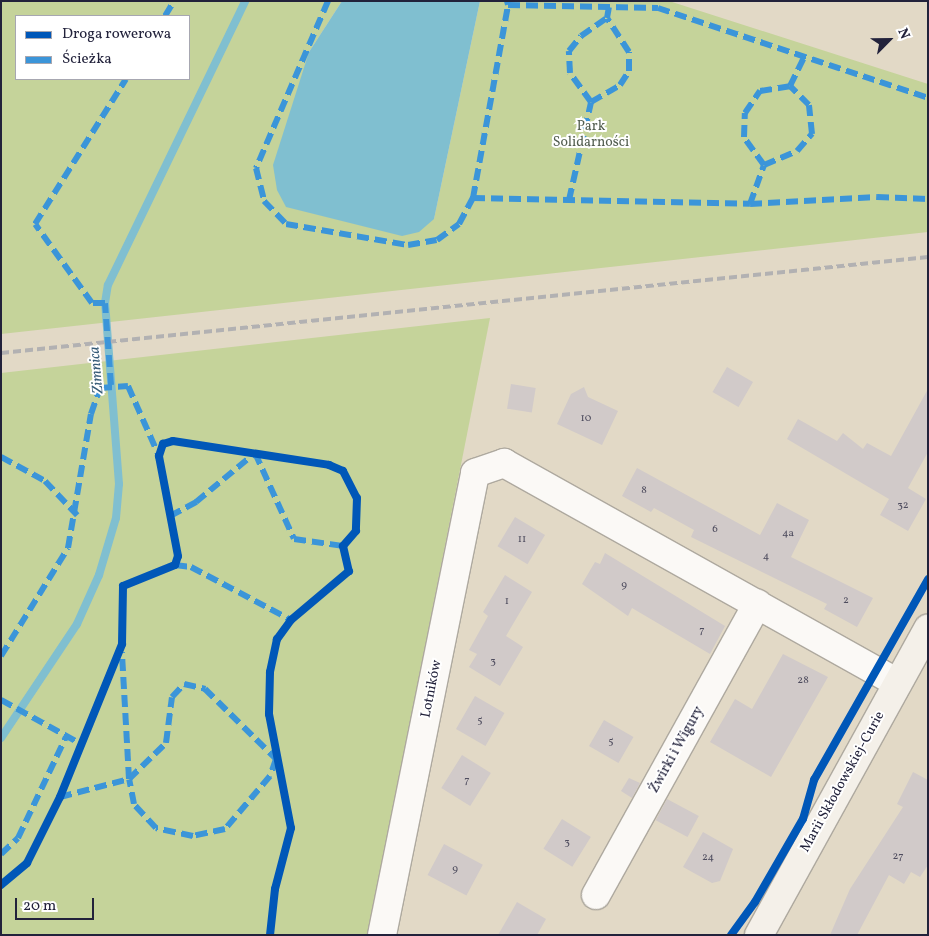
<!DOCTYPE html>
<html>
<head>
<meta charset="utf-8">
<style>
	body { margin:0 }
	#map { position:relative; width:929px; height:936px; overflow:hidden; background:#e2d9c6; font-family:Vollkorn,serif }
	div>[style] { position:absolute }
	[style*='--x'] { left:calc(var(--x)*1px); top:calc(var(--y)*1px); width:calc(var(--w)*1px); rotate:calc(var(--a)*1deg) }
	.green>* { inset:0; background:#c5d39a }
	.water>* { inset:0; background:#80bfd0 }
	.stream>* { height:8px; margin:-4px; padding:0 4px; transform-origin:4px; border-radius:4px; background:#80bfd0 }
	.building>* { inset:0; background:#d1cac9; transform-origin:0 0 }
	.roads { filter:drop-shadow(1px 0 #aea99f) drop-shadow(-1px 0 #aea99f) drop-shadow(0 1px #aea99f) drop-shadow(0 -1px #aea99f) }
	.street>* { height:28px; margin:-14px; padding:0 14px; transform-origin:14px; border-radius:14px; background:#fbf9f6 }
	.secondary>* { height:28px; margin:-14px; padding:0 14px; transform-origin:14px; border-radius:14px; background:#f4f0e9 }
	.rail>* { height:4px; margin-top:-2px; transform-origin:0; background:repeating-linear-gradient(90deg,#b2b1b2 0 8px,transparent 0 12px) }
	.quiet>* { height:6px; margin-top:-3px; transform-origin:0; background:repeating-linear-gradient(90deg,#3b95d9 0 12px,transparent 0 18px) }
	.cycleway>* { height:8px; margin:-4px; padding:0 4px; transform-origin:4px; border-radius:4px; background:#0057b8 }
	span { translate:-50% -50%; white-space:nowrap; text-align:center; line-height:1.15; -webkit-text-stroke:4px #fff; paint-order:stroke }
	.number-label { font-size:11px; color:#4e4c5e }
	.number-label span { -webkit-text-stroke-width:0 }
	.park-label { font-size:14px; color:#535e50 }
	.street-label { font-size:14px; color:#22223b }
	.water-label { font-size:15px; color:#375c78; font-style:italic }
	.frame { position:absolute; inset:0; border:2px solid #22223b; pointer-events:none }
	.legend { position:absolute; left:15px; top:15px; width:175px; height:65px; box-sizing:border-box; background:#fff; border:1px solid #a7a7b1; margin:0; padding:6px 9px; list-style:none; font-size:15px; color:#22223b }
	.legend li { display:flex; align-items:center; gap:10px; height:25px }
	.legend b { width:25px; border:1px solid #a7a7b1 }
	.north { position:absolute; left:864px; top:15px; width:50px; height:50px; -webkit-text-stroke:4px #fff; paint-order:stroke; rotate:67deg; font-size:14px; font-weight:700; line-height:20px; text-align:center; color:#22223b }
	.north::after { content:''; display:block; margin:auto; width:18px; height:22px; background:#22223b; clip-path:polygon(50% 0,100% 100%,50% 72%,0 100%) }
	.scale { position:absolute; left:15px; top:898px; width:79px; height:22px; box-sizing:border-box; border:2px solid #22223b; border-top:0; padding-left:6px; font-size:15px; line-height:18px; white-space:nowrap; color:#22223b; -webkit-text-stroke:4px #fff; paint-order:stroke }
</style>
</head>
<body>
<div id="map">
	<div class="green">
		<i style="clip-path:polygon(evenodd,1px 1px,342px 1px,309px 52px,434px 219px,480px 1px,669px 1px,928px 84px,928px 232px,1px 334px,1px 1px,16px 16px,189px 16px,189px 79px,16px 79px,16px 16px)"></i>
		<i style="clip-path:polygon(490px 318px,368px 935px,1px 935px,1px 373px)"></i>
	</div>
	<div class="water">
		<i style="clip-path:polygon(342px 1px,480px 1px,434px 219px,419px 232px,402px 236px,286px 207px,277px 190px,273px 165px,309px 52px)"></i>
	</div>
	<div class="stream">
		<i style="--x:1;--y:738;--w:137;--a:-56.3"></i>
		<i style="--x:77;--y:624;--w:54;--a:-65.8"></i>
		<i style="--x:99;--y:575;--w:59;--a:-73.4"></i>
		<i style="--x:116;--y:518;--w:34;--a:-85"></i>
		<i style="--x:119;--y:484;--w:182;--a:-94.4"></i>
		<i style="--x:105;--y:303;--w:18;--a:-81"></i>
		<i style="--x:108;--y:285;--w:315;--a:-64.2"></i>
	</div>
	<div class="building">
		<i style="left:727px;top:367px;width:30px;height:29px;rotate:30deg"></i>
		<i style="left:511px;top:384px;width:25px;height:25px;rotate:9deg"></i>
		<i style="clip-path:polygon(584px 387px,588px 397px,618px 411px,602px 445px,557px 424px,571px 394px)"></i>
		<i style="clip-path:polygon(928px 389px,928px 452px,908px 488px,926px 499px,908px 531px,880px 515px,889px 499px,787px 439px,798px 419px,837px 441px,843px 433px,863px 449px,867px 443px,891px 456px)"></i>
		<i style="clip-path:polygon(637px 468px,760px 535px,777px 503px,809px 520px,791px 557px,873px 598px,857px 627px,824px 609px,827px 604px,691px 537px,694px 530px,654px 508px,651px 512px,622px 496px)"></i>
		<i style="left:515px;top:517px;width:35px;height:34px;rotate:31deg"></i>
		<i style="clip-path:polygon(605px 553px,725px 626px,710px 654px,632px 608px,628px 616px,582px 584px,595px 562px,600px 564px)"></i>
		<i style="clip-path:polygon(505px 575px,532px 592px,506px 636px,523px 647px,500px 686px,469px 667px,477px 654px,469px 650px,488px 616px,483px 612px)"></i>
		<i style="clip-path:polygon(783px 654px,828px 677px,771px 777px,710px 742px,735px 699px,752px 709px)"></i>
		<i style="left:475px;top:696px;width:34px;height:38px;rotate:30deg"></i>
		<i style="left:604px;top:720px;width:34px;height:30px;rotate:30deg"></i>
		<i style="left:462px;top:755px;width:34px;height:39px;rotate:32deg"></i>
		<i style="clip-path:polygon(913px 772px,928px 780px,928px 865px,920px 877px,911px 872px,904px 884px,889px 875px,857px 935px,830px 935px,850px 889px,903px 807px,897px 804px)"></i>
		<i style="clip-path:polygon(629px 778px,640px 783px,632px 798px,621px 791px)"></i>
		<i style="left:667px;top:799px;width:36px;height:24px;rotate:28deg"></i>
		<i style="left:562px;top:819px;width:34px;height:35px;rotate:32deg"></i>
		<i style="clip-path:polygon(703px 832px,733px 849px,720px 881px,712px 883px,683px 867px)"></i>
		<i style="left:444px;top:844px;width:44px;height:35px;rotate:28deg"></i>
		<i style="clip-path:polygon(517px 902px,546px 919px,537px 935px,498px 935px)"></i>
	</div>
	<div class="roads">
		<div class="street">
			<i style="--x:596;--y:895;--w:333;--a:-61"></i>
			<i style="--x:382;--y:935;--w:471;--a:-78.6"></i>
			<i style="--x:475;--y:473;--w:31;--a:-19"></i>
			<i style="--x:504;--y:463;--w:451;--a:29.2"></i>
		</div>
		<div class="secondary">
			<i style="--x:759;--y:935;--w:350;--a:-61.1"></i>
		</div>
	</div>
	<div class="rail">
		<i style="--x:1;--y:353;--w:932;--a:-5.91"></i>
	</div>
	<div class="quiet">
		<i style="--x:328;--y:1;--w:182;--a:113.3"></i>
		<i style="--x:256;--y:168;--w:34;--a:76"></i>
		<i style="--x:264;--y:201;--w:32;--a:46"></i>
		<i style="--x:286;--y:224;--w:124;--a:9.8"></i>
		<i style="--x:408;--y:245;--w:29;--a:-10"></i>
		<i style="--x:437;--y:240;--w:27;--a:-36"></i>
		<i style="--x:459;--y:224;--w:30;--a:-62"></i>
		<i style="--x:473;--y:198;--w:196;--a:-79.7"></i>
		<i style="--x:507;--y:1;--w:4;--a:76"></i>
		<i style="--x:508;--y:5;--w:150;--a:1.1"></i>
		<i style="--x:658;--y:8;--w:285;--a:18.4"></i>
		<i style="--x:165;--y:16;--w:17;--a:-59"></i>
		<i style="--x:591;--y:102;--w:34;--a:-30"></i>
		<i style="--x:620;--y:85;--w:17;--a:-57"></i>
		<i style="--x:629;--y:71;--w:19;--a:-90"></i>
		<i style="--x:629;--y:52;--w:40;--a:-122.9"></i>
		<i style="--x:764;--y:165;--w:34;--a:-126"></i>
		<i style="--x:744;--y:137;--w:24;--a:-88"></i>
		<i style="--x:745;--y:113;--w:27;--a:-56"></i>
		<i style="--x:760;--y:91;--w:30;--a:-9"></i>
		<i style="--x:473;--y:198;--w:277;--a:1.2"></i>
		<i style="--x:750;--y:204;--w:127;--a:-3.2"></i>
		<i style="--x:877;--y:197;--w:51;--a:2.2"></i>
		<i style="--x:569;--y:200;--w:100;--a:-77.3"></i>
		<i style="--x:591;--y:102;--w:36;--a:-126"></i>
		<i style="--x:570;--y:73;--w:22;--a:-93"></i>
		<i style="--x:569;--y:51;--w:19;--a:-51"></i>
		<i style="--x:581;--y:36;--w:32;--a:-35"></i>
		<i style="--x:607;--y:18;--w:11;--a:-80"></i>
		<i style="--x:750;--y:204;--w:41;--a:-70.3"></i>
		<i style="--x:764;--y:165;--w:36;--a:-23"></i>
		<i style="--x:797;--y:151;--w:23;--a:-49"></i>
		<i style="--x:812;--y:134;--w:29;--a:-96"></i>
		<i style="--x:809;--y:105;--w:27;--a:-135"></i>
		<i style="--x:790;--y:86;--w:34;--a:-64"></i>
		<i style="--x:111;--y:385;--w:82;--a:-94.2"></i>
		<i style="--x:105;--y:303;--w:13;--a:180"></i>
		<i style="--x:92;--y:303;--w:97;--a:-125.8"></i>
		<i style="--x:35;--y:224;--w:171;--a:-57.9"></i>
		<i style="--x:1;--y:457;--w:50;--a:28.6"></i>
		<i style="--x:45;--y:481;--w:47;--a:46.7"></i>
		<i style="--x:170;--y:516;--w:30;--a:-28"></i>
		<i style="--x:196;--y:502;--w:77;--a:-39.7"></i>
		<i style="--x:255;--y:453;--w:94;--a:65.6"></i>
		<i style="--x:294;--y:539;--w:49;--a:8.1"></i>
		<i style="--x:175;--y:565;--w:16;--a:7"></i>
		<i style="--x:191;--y:567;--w:113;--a:27.9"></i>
		<i style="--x:1;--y:656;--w:127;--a:-58.2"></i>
		<i style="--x:68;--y:548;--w:136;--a:-80.3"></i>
		<i style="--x:91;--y:414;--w:28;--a:-71"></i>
		<i style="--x:100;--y:388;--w:28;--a:-4"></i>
		<i style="--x:128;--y:386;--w:77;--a:66.1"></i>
		<i style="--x:1;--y:700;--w:91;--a:28.8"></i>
		<i style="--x:60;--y:797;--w:71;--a:-14.6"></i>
		<i style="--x:129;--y:779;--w:52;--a:-44.2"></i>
		<i style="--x:166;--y:743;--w:46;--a:-82.6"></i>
		<i style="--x:172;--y:697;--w:18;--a:-47"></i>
		<i style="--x:184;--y:684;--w:22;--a:13"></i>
		<i style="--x:205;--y:689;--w:100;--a:44.6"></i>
		<i style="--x:276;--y:759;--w:18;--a:109"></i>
		<i style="--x:270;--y:776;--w:70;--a:130.3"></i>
		<i style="--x:225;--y:829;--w:33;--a:168"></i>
		<i style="--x:193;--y:836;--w:38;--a:-168"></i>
		<i style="--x:156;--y:828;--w:33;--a:-133"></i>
		<i style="--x:134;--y:804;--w:25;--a:-101"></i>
		<i style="--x:129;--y:779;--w:127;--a:-93.2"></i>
		<i style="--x:1;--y:854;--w:23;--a:-43"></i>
		<i style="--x:18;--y:838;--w:112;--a:-64.6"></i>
	</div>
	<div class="cycleway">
		<i style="--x:1;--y:885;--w:34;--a:-40"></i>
		<i style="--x:27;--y:863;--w:74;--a:-63.4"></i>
		<i style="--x:60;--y:797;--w:165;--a:-67.9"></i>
		<i style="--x:122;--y:644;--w:58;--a:-89"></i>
		<i style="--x:123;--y:586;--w:56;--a:-22"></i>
		<i style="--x:175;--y:565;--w:9;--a:-72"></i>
		<i style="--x:178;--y:556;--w:102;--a:-100.8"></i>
		<i style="--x:159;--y:456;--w:13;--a:-72"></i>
		<i style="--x:163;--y:444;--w:10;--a:-17"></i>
		<i style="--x:173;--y:441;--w:158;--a:8.7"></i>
		<i style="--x:329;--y:465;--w:15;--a:23"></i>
		<i style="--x:343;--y:471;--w:30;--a:63"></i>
		<i style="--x:357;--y:498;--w:33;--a:92"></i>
		<i style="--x:356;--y:531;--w:20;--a:131"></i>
		<i style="--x:343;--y:546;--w:26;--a:77"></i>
		<i style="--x:349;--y:571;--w:76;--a:139.8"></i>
		<i style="--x:291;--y:620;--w:24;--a:126"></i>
		<i style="--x:277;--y:639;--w:34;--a:102"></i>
		<i style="--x:270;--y:672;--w:42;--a:91.4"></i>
		<i style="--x:269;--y:714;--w:116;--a:79.1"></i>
		<i style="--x:291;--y:828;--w:63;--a:104.7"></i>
		<i style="--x:275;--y:889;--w:46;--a:96.2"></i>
		<i style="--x:731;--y:935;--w:41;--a:-54"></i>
		<i style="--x:755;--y:902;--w:96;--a:-60"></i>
		<i style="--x:803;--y:819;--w:41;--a:-74.2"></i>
		<i style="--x:814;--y:780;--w:231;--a:-60.4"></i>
	</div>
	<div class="number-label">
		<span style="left:586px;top:419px">10</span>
		<span style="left:644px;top:491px">8</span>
		<span style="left:903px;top:506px">32</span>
		<span style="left:715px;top:530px">6</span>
		<span style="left:788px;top:534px">4a</span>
		<span style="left:522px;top:540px">11</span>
		<span style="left:766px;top:557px">4</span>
		<span style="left:624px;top:586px">9</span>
		<span style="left:846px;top:601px">2</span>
		<span style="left:507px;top:602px">1</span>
		<span style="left:702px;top:631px">7</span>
		<span style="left:493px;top:662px">3</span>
		<span style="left:803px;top:681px">28</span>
		<span style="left:480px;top:721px">5</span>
		<span style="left:611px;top:742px">5</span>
		<span style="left:467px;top:781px">7</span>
		<span style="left:567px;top:843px">3</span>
		<span style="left:898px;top:857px">27</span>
		<span style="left:708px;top:858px">24</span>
		<span style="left:455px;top:870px">9</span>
	</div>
	<div class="park-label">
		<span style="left:591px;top:135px">Park<br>Solidarności</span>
	</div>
	<div class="street-label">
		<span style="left:432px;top:689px;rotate:-79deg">Lotników</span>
		<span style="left:677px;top:750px;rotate:-61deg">Żwirki i Wigury</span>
		<span style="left:843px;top:782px;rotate:-61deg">Marii Skłodowskiej-Curie</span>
	</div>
	<div class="water-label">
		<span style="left:97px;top:370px;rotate:-95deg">Zimnica</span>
	</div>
	<div class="frame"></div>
	<ul class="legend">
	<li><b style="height:6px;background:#0057b8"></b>Droga rowerowa</li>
	<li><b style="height:6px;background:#3b95d9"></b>Ścieżka</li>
	</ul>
	<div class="north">N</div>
	<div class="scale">20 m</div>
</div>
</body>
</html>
